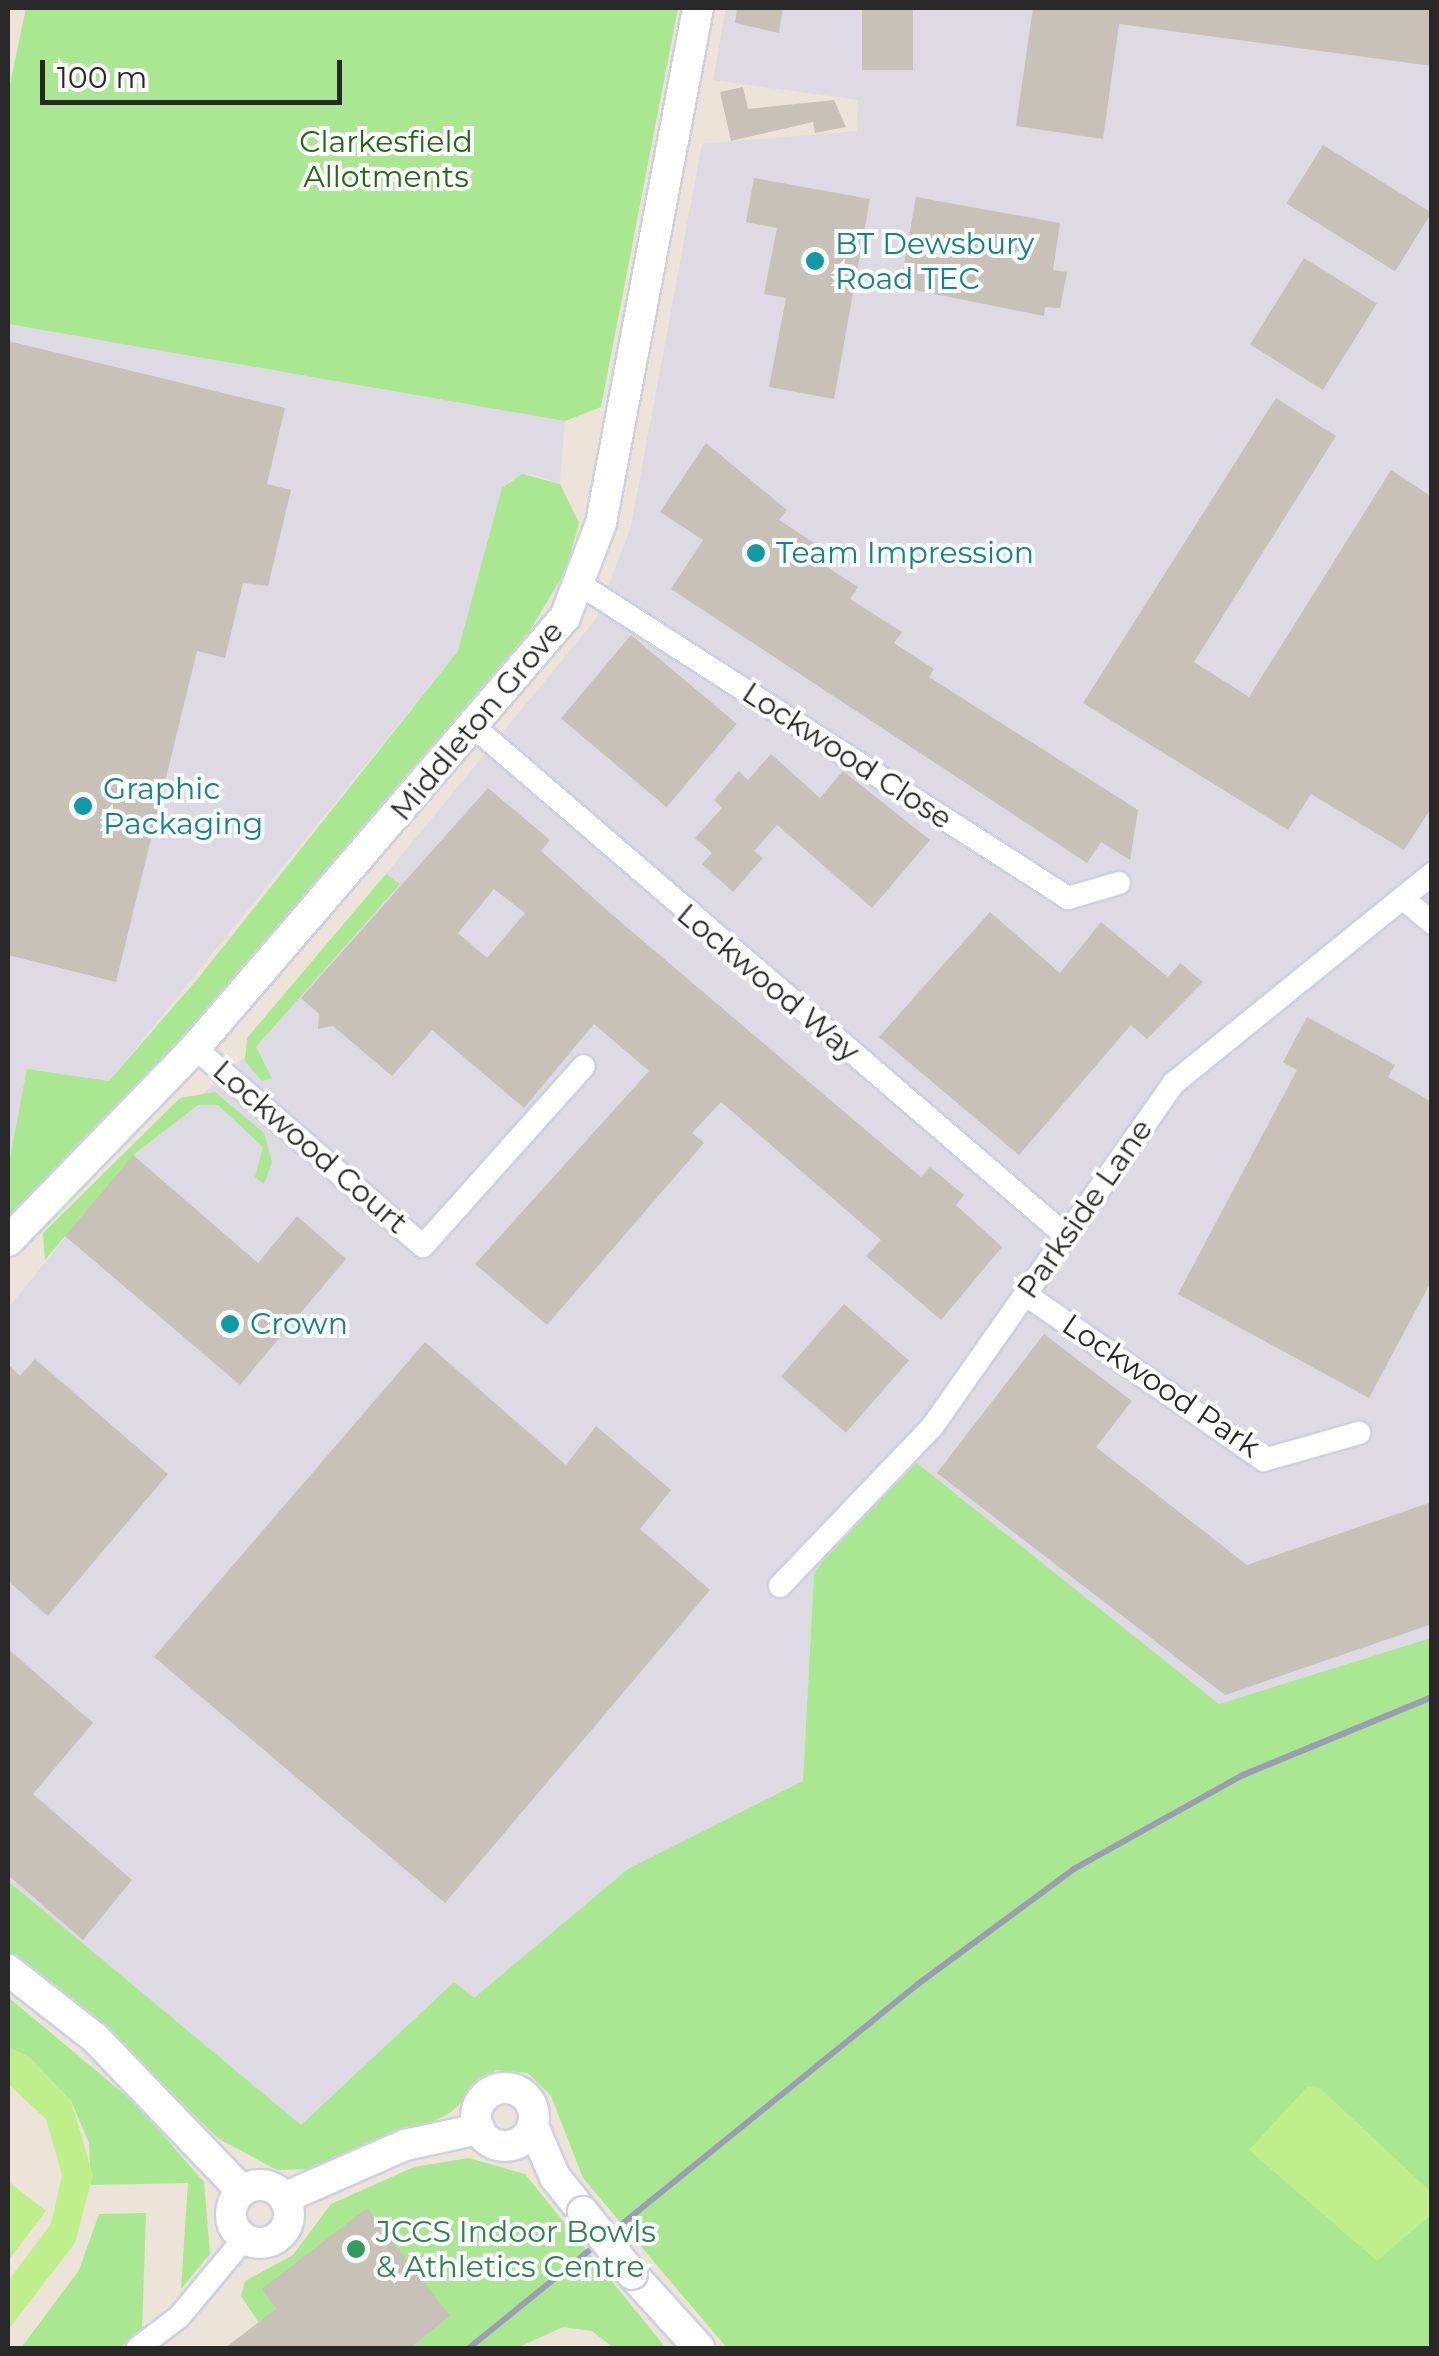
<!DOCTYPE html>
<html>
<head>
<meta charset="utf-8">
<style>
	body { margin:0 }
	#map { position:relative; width:1439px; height:2356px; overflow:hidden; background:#ece4d8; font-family:Montserrat,sans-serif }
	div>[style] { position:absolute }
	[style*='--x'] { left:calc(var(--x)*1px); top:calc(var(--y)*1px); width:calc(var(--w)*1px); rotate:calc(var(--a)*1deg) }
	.industrial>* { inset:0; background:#dddae3 }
	.green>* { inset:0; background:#a9e790 }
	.pitch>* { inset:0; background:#bfef8b }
	.building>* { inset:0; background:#c7c1b8; transform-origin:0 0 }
	.roads { filter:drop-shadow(2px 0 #cdd0e2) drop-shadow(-2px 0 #cdd0e2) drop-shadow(0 2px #cdd0e2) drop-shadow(0 -2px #cdd0e2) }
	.street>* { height:22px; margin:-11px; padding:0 11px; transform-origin:11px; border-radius:11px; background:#fff }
	.secondary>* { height:30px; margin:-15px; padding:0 15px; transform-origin:15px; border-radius:15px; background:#fff }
	.secondary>.ring { margin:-15px; padding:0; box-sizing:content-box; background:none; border:30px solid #fff; border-radius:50% }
	.rail>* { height:6px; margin:-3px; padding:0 3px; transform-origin:3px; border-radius:3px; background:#9b9db4 }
	.bridges { filter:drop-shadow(2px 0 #cdd0e2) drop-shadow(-2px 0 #cdd0e2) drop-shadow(0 2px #cdd0e2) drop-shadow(0 -2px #cdd0e2) }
	.secondary-bridge>* { height:30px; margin:-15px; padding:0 15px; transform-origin:15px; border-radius:15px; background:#fff }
	.dots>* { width:28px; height:28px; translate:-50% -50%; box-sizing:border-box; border:5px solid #fff; border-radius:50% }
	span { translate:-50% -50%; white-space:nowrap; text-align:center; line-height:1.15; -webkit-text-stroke:8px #fff; paint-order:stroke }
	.park-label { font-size:30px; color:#216814 }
	.culture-label { font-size:30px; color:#0d838f }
	.left { translate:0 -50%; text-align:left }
	.street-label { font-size:30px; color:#282828 }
	.leisure-label { font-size:30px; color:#27864d }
	.frame { position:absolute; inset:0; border:10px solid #282828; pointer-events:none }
	.scale { position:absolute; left:40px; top:60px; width:302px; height:45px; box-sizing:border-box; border:5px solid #282828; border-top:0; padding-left:12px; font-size:30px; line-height:35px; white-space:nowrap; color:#282828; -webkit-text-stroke:8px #fff; paint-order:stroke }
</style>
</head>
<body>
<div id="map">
	<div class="industrial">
		<i style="clip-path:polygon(726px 8px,1431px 8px,1431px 1638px,1219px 1704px,907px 1456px,814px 1574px,803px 1781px,628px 1869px,474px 1998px,454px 1982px,301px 2125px,8px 1881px,8px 1308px,133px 1155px,256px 1047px,399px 884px,386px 874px,596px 619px,631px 526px,702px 144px,857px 131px,858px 100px,713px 80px)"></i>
		<i style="clip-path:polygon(8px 324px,565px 421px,560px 484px,533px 474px,510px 480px,458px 651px,109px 1081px,8px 1168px)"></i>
	</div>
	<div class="green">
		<i style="clip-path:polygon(26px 8px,678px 8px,601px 407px,565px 421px,8px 324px,8px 94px)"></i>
		<i style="clip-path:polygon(522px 474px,560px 484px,579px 523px,566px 570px,530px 630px,247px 968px,8px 1220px,8px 1168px,27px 1069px,109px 1081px,200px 976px,458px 651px,502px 488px)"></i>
		<i style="clip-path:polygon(386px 874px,400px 884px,256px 1047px,272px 1078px,262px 1081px,245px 1061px,247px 1038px)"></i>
		<i style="clip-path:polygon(215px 1092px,264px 1133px,272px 1162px,264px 1184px,255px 1177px,263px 1147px,218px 1105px,198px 1105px,133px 1155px,45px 1260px,43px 1233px,180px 1098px)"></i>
		<i style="clip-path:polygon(908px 1456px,1219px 1704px,1431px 1638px,1431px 2348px,727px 2348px,583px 2178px,551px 2096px,528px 2073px,496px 2070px,450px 2113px,425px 2125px,310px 2169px,277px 2170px,219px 2139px,111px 2035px,8px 1952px,8px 1881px,301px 2125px,454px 1982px,474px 1998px,628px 1869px,803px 1781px,814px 1574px,852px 1515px)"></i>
		<i style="clip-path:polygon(8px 1997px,136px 2104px,204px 2182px,210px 2254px,181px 2289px,188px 2183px,91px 2185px,89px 2143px,71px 2101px,30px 2058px,8px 2047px)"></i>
		<i style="clip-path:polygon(469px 2158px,525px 2174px,666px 2348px,614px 2348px,592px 2331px,563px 2327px,517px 2348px,411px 2348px,450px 2316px,263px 2290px,276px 2309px,259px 2323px,241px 2296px,245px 2281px,293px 2255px,331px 2204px,414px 2167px)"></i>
		<i style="clip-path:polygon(146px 2213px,142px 2331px,120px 2348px,21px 2348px,79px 2270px,99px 2214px)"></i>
	</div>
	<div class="pitch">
		<i style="clip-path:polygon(8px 2047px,30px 2058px,71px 2101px,93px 2175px,75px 2243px,8px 2330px,8px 2281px,51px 2224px,62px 2175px,46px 2119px,8px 2084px)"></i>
		<i style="clip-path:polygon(1307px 2087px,1320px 2088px,1431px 2192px,1431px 2215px,1377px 2261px,1249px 2150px)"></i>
		<i style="clip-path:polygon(8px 2181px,46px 2211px,8px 2261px)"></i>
	</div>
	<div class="building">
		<i style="clip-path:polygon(737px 8px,783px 8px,779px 33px,735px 23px)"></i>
		<i style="left:862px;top:8px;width:51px;height:62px"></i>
		<i style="clip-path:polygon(1033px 8px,1432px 8px,1432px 66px,1119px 24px,1103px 139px,1016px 126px)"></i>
		<i style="clip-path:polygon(743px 87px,748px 109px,834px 100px,846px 127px,815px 133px,813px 122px,731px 141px,720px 92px)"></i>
		<i style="left:1323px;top:145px;width:128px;height:69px;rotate:32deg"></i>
		<i style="clip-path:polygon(754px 178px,870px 199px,834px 399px,769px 387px,786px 298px,764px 294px,777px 228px,746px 222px)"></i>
		<i style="clip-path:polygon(916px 197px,1060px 223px,1053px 270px,1067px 272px,1060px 308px,1045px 307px,1044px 316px,900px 287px)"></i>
		<i style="left:1304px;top:258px;width:86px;height:102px;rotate:32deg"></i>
		<i style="clip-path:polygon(8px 341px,285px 408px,267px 484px,291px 490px,268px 586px,243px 583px,225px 658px,197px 651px,116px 982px,8px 955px)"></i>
		<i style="clip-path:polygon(1276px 398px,1336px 436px,1194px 662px,1249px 697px,1391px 470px,1432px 497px,1432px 807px,1404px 850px,1311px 794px,1288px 830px,1083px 703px)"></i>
		<i style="clip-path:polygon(706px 443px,787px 510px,779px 520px,822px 548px,815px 559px,858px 587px,850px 599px,902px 632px,894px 643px,934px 669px,929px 677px,1138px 810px,1130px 860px,1101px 842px,1087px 863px,671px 589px,703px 540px,660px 512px)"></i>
		<i style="left:631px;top:635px;width:138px;height:109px;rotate:40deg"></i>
		<i style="clip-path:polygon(771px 754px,820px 798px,843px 771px,930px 840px,872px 908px,777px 825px,754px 851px,763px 858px,733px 892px,702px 864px,712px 853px,695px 838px,722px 808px,714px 800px,739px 771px,748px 780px)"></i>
		<i style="clip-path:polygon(evenodd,488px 788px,550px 840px,541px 851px,609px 912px,921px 1177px,930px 1167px,964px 1195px,956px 1205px,1002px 1247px,941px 1320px,866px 1256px,881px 1240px,721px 1102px,692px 1133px,704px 1143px,547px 1325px,475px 1264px,649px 1071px,594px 1024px,524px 1108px,432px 1030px,392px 1076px,333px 1026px,318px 1029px,319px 1014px,301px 998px,488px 788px,494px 889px,525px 913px,487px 958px,458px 933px,494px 889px)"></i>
		<i style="clip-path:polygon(990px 912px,1060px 973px,1101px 922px,1168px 977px,1180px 963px,1203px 982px,1147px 1039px,1131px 1025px,1019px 1155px,879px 1037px)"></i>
		<i style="clip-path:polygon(1307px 1017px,1395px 1065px,1388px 1077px,1432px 1102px,1432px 1280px,1369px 1398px,1178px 1294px,1297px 1070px,1283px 1062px)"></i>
		<i style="clip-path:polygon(133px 1155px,258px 1263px,297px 1216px,346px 1259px,240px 1385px,65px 1236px)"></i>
		<i style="left:844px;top:1304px;width:86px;height:96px;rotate:41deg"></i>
		<i style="clip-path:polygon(1044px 1334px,1132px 1401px,1096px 1447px,1247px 1565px,1432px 1502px,1432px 1624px,1225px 1695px,937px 1473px)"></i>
		<i style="clip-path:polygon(425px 1342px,566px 1465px,596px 1426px,671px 1490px,640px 1529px,710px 1590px,445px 1903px,154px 1657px)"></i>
		<i style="clip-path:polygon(35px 1359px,168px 1474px,48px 1616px,8px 1581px,8px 1364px,20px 1376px)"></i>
		<i style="clip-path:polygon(8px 1649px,93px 1723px,33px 1794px,132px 1880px,83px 1940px,8px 1875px)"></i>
		<i style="clip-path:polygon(367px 2208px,450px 2316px,411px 2348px,225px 2348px,276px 2309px,262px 2289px)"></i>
	</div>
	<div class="roads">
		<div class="street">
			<i style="--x:581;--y:585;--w:579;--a:32.73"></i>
			<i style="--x:1068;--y:898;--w:53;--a:-16.4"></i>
			<i style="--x:474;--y:727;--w:779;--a:40.68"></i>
			<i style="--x:1406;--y:901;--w:34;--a:40"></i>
			<i style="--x:195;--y:1048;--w:302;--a:41"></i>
			<i style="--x:423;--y:1246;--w:241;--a:-48.2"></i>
			<i style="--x:1025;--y:1294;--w:291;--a:34.8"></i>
			<i style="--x:1264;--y:1460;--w:99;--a:-15.9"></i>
			<i style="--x:780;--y:1586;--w:220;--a:-46.3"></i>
			<i style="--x:932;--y:1427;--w:421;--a:-54.9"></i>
			<i style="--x:1174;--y:1083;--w:332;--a:-39"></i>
			<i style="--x:138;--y:2348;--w:51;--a:-37.1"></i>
			<i style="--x:179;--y:2317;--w:102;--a:-50.2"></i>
		</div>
		<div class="secondary">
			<i style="--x:8;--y:1241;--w:269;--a:-45.9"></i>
			<i style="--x:195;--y:1048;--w:568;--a:-49.35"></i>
			<i style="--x:565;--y:617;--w:101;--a:-69"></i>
			<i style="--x:601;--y:523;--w:524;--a:-79.33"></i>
			<i style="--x:8;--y:1970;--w:110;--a:38"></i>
			<i style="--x:95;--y:2038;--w:212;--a:46.1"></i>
			<i class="ring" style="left:476px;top:2088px;width:28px;height:28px"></i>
			<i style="--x:533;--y:2126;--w:56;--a:66.7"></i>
			<i style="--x:555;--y:2177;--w:45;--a:51.3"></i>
			<i class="ring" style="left:231px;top:2185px;width:28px;height:28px"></i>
			<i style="--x:284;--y:2198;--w:132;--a:-23.7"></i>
			<i style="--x:405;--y:2145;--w:76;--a:-12.2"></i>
			<i style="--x:632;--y:2274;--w:100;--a:47.8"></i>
		</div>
	</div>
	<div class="rail">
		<i style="--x:469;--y:2348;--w:578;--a:-39.03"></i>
		<i style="--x:918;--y:1984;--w:194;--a:-36.4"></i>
		<i style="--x:1074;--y:1869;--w:193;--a:-29.1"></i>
		<i style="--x:1243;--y:1775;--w:204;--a:-22.4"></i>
	</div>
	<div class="bridges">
		<div class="secondary-bridge">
			<i style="--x:583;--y:2212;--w:79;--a:51.7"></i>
		</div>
	</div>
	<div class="dots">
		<i style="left:815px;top:261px;background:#0f9aa8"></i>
		<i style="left:756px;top:553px;background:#0f9aa8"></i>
		<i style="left:83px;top:806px;background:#0f9aa8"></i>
		<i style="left:230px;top:1324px;background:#0f9aa8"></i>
		<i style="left:356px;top:2249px;background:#2e9e5b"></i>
	</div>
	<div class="park-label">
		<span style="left:386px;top:159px">Clarkesfield<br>Allotments</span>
	</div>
	<div class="culture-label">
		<span class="left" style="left:835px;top:261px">BT Dewsbury<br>Road TEC</span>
		<span class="left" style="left:776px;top:553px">Team Impression</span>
		<span class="left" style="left:103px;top:806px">Graphic<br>Packaging</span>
		<span class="left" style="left:250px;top:1324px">Crown</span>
	</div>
	<div class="street-label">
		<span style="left:477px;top:721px;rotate:-50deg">Middleton Grove</span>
		<span style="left:847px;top:756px;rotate:33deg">Lockwood Close</span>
		<span style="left:768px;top:983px;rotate:40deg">Lockwood Way</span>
		<span style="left:310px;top:1147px;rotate:41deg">Lockwood Court</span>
		<span style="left:1085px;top:1209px;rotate:-55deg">Parkside Lane</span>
		<span style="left:1161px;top:1386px;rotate:34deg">Lockwood Park</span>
	</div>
	<div class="leisure-label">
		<span class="left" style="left:376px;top:2249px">JCCS Indoor Bowls<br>&amp; Athletics Centre</span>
	</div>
	<div class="frame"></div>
	<div class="scale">100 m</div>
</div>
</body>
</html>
